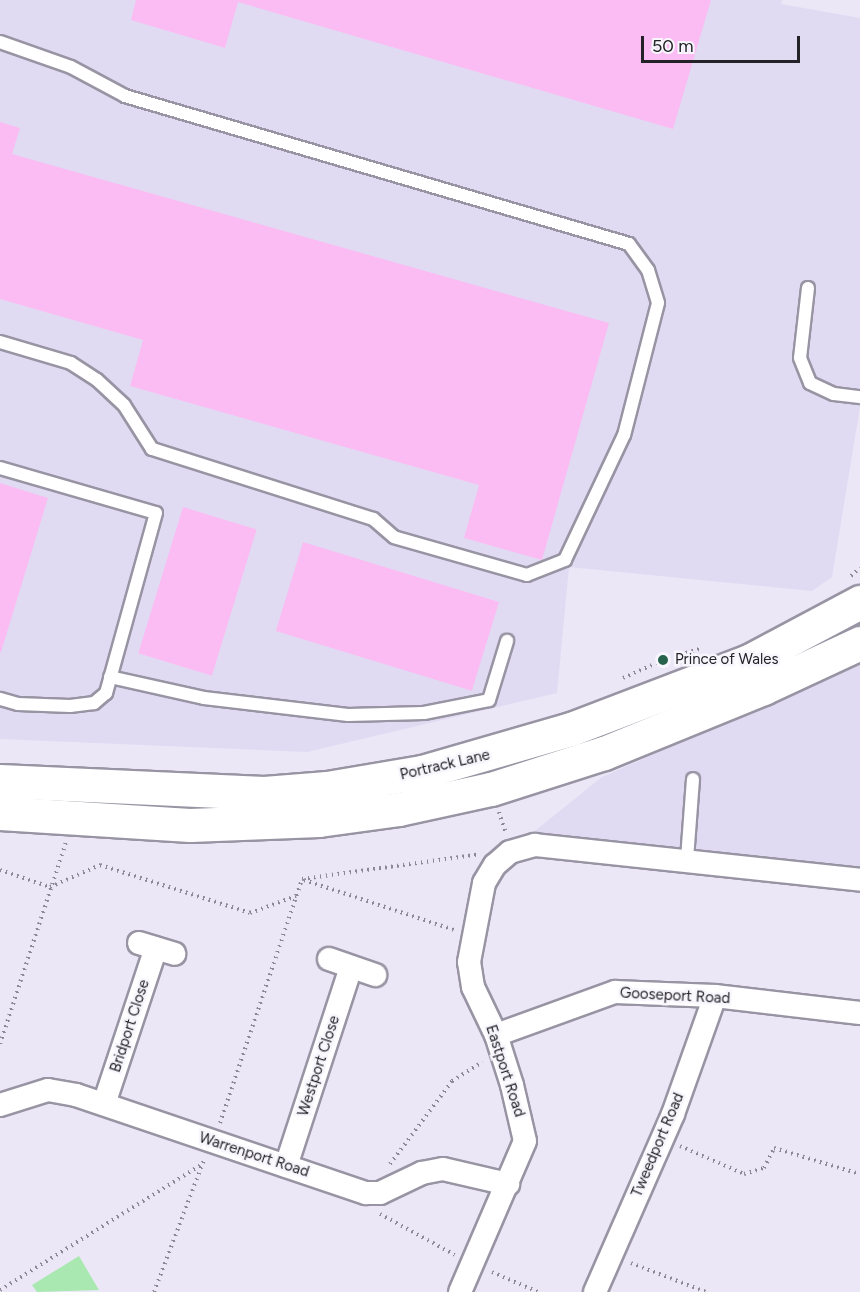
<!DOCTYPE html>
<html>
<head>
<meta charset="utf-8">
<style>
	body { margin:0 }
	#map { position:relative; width:860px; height:1292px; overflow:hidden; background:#ebe7f7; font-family:Figtree,sans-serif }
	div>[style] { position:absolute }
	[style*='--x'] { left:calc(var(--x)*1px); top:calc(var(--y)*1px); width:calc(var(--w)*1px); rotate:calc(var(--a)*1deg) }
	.built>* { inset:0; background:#e0dbf2 }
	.green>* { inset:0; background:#a9e9b1 }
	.building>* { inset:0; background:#fbbcf4; transform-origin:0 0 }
	.path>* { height:4px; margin-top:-2px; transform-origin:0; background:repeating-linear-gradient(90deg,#8c8994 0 1.5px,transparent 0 6px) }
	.roads { filter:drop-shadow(2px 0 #9894a3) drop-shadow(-2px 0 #9894a3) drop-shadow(0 2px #9894a3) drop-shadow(0 -2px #9894a3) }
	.lane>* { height:12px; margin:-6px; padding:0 6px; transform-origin:6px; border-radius:6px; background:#fff }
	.street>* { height:22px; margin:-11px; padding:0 11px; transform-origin:11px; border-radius:11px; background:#fff }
	.primary>* { height:33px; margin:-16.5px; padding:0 16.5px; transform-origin:16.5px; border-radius:16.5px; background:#fff }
	.dots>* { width:16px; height:16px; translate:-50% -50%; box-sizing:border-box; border:3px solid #f8f6fd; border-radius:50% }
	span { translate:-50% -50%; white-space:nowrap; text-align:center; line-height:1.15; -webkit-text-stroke:5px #f8f6fd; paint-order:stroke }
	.poi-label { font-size:15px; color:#232227 }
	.left { translate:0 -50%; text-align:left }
	.street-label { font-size:15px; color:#232227 }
	.scale { position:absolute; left:641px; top:36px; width:159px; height:27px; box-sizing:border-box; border:3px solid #232227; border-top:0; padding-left:8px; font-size:18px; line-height:21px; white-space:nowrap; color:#232227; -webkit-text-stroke:4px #f8f6fd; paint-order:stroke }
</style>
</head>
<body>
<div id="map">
	<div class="built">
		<i style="clip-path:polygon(0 0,782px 0,781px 4px,860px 18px,860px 407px,832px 577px,812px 591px,569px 567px,557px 693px,307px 752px,0 739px)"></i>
		<i style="clip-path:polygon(860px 663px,860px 869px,511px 850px,602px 777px)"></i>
	</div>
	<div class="green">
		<i style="clip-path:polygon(79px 1256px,99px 1290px,37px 1292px,32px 1285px)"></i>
	</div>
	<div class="building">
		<i style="clip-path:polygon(136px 0,711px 0,673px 129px,238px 2px,225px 48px,131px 20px)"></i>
		<i style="clip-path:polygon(0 122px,20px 128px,12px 154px,609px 323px,542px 560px,464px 538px,479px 485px,130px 386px,143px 340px,0 299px)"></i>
		<i style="clip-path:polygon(0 483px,48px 498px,1px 652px,0 652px)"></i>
		<i style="left:183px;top:507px;width:77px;height:153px;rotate:17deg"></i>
		<i style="left:303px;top:542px;width:205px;height:93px;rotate:17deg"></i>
	</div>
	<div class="path">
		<i style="--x:851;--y:576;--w:12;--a:-42"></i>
		<i style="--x:623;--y:678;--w:44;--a:-24.2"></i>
		<i style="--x:663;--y:660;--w:39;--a:-17"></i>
		<i style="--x:499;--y:812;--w:23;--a:72"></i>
		<i style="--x:0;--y:870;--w:53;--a:18.8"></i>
		<i style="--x:50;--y:887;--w:55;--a:-23.7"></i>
		<i style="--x:100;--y:865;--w:157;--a:17.7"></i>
		<i style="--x:250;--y:913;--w:49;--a:-20.3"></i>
		<i style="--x:304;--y:880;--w:158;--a:18.4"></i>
		<i style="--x:0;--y:1044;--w:213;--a:-71.9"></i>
		<i style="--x:220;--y:1123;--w:257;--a:-71.4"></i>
		<i style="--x:302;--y:879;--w:176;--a:-7.9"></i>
		<i style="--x:680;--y:1146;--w:70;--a:23.6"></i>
		<i style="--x:744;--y:1174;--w:21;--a:-17"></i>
		<i style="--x:764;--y:1168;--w:22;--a:-63"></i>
		<i style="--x:774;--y:1148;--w:90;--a:16.8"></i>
		<i style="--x:390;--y:1164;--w:104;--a:-53.2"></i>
		<i style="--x:452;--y:1081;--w:36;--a:-32"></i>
		<i style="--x:380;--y:1214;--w:85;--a:28.7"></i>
		<i style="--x:631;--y:1263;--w:80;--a:21.1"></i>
		<i style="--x:492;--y:1272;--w:50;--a:23.5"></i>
		<i style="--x:0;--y:1290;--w:237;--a:-31.9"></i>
		<i style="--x:154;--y:1292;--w:141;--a:-69.3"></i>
	</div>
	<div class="roads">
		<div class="lane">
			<i style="--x:0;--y:42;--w:75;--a:19.4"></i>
			<i style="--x:71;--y:67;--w:61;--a:28.2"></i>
			<i style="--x:125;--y:96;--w:525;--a:16.36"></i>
			<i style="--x:629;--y:244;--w:32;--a:54"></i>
			<i style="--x:648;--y:270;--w:34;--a:73"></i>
			<i style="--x:658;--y:303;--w:136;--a:104.4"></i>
			<i style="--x:624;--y:435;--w:138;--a:115.3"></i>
			<i style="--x:565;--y:560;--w:41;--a:158.5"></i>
			<i style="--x:527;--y:575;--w:138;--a:-164.1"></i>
			<i style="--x:394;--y:537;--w:28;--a:-139"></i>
			<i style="--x:373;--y:519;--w:232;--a:-162.4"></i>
			<i style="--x:152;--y:449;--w:52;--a:-122.5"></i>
			<i style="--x:124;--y:405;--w:37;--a:-137"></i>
			<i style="--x:97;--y:380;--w:31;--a:-147"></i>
			<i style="--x:71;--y:363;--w:74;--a:-163.5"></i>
			<i style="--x:808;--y:288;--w:70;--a:96.5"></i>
			<i style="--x:800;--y:358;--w:27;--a:68"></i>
			<i style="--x:810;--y:383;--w:26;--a:25"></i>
			<i style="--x:834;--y:394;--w:26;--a:7"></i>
			<i style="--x:0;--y:468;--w:162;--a:16.1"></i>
			<i style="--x:156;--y:513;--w:187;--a:105.5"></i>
			<i style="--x:106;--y:693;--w:16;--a:140"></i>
			<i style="--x:94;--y:703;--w:24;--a:173"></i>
			<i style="--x:70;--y:706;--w:52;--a:-177.8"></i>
			<i style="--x:18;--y:704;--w:19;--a:-164"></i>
			<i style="--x:110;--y:677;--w:96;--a:12.6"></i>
			<i style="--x:204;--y:698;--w:145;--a:6.7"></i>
			<i style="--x:348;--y:715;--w:76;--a:-1.5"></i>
			<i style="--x:424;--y:713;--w:66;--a:-11.3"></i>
			<i style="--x:489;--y:700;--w:62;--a:-73"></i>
			<i style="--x:687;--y:859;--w:80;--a:-85.7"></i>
		</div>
		<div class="street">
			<i style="--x:139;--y:943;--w:37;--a:17"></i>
			<i style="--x:329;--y:959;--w:49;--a:19.2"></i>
			<i style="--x:496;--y:1035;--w:127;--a:-19.9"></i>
			<i style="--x:615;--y:992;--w:100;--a:2.3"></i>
			<i style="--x:715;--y:996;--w:146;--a:6.7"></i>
			<i style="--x:104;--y:1104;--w:164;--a:-71.6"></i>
			<i style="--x:0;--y:1105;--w:50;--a:-17.4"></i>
			<i style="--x:48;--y:1090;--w:28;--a:10"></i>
			<i style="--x:76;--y:1095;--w:306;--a:18.7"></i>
			<i style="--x:366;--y:1193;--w:14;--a:0"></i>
			<i style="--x:380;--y:1193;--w:47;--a:-25.5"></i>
			<i style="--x:422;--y:1173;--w:21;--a:-11"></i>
			<i style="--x:443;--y:1169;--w:67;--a:13"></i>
			<i style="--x:286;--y:1166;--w:209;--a:-71.9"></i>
			<i style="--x:460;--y:1292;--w:164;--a:-66.7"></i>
			<i style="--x:525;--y:1141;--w:57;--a:-103.1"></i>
			<i style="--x:512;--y:1085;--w:52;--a:-107.7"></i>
			<i style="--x:496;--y:1035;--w:53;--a:-115.6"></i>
			<i style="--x:473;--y:987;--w:25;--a:-99"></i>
			<i style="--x:469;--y:962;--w:80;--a:-79.2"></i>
			<i style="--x:484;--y:883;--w:21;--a:-59"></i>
			<i style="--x:495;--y:865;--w:20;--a:-41"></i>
			<i style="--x:510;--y:852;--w:26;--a:-16"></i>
			<i style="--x:535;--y:845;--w:327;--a:6.1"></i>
			<i style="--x:595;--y:1292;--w:194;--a:-66.3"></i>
			<i style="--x:673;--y:1114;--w:125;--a:-70.4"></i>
		</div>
		<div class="primary">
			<i style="--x:0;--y:781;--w:264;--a:2.6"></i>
			<i style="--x:264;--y:793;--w:63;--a:-4.5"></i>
			<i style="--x:327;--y:788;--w:96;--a:-9.6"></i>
			<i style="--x:422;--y:772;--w:155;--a:-16.1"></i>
			<i style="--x:571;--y:729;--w:191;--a:-20.9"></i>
			<i style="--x:749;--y:661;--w:126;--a:-28"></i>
			<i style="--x:0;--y:813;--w:190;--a:3.6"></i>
			<i style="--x:190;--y:825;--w:129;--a:-2.2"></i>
			<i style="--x:319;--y:820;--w:81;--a:-7.8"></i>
			<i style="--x:399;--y:809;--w:94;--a:-12.3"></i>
			<i style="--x:491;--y:789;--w:119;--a:-17.7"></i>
			<i style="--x:604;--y:753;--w:172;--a:-22.2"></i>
			<i style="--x:763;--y:688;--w:107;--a:-24.9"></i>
		</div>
	</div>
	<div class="dots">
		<i style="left:663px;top:660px;background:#27624d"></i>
	</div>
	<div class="poi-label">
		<span class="left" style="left:675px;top:660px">Prince of Wales</span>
	</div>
	<div class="street-label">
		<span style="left:445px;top:765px;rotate:-13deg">Portrack Lane</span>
		<span style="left:675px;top:996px;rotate:3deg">Gooseport Road</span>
		<span style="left:130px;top:1026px;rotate:-72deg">Bridport Close</span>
		<span style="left:319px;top:1066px;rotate:-72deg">Westport Close</span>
		<span style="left:505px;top:1071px;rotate:72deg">Eastport Road</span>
		<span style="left:658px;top:1145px;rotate:-67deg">Tweedport Road</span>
		<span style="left:254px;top:1155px;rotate:18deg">Warrenport Road</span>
	</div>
	<div class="scale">50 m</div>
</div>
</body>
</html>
